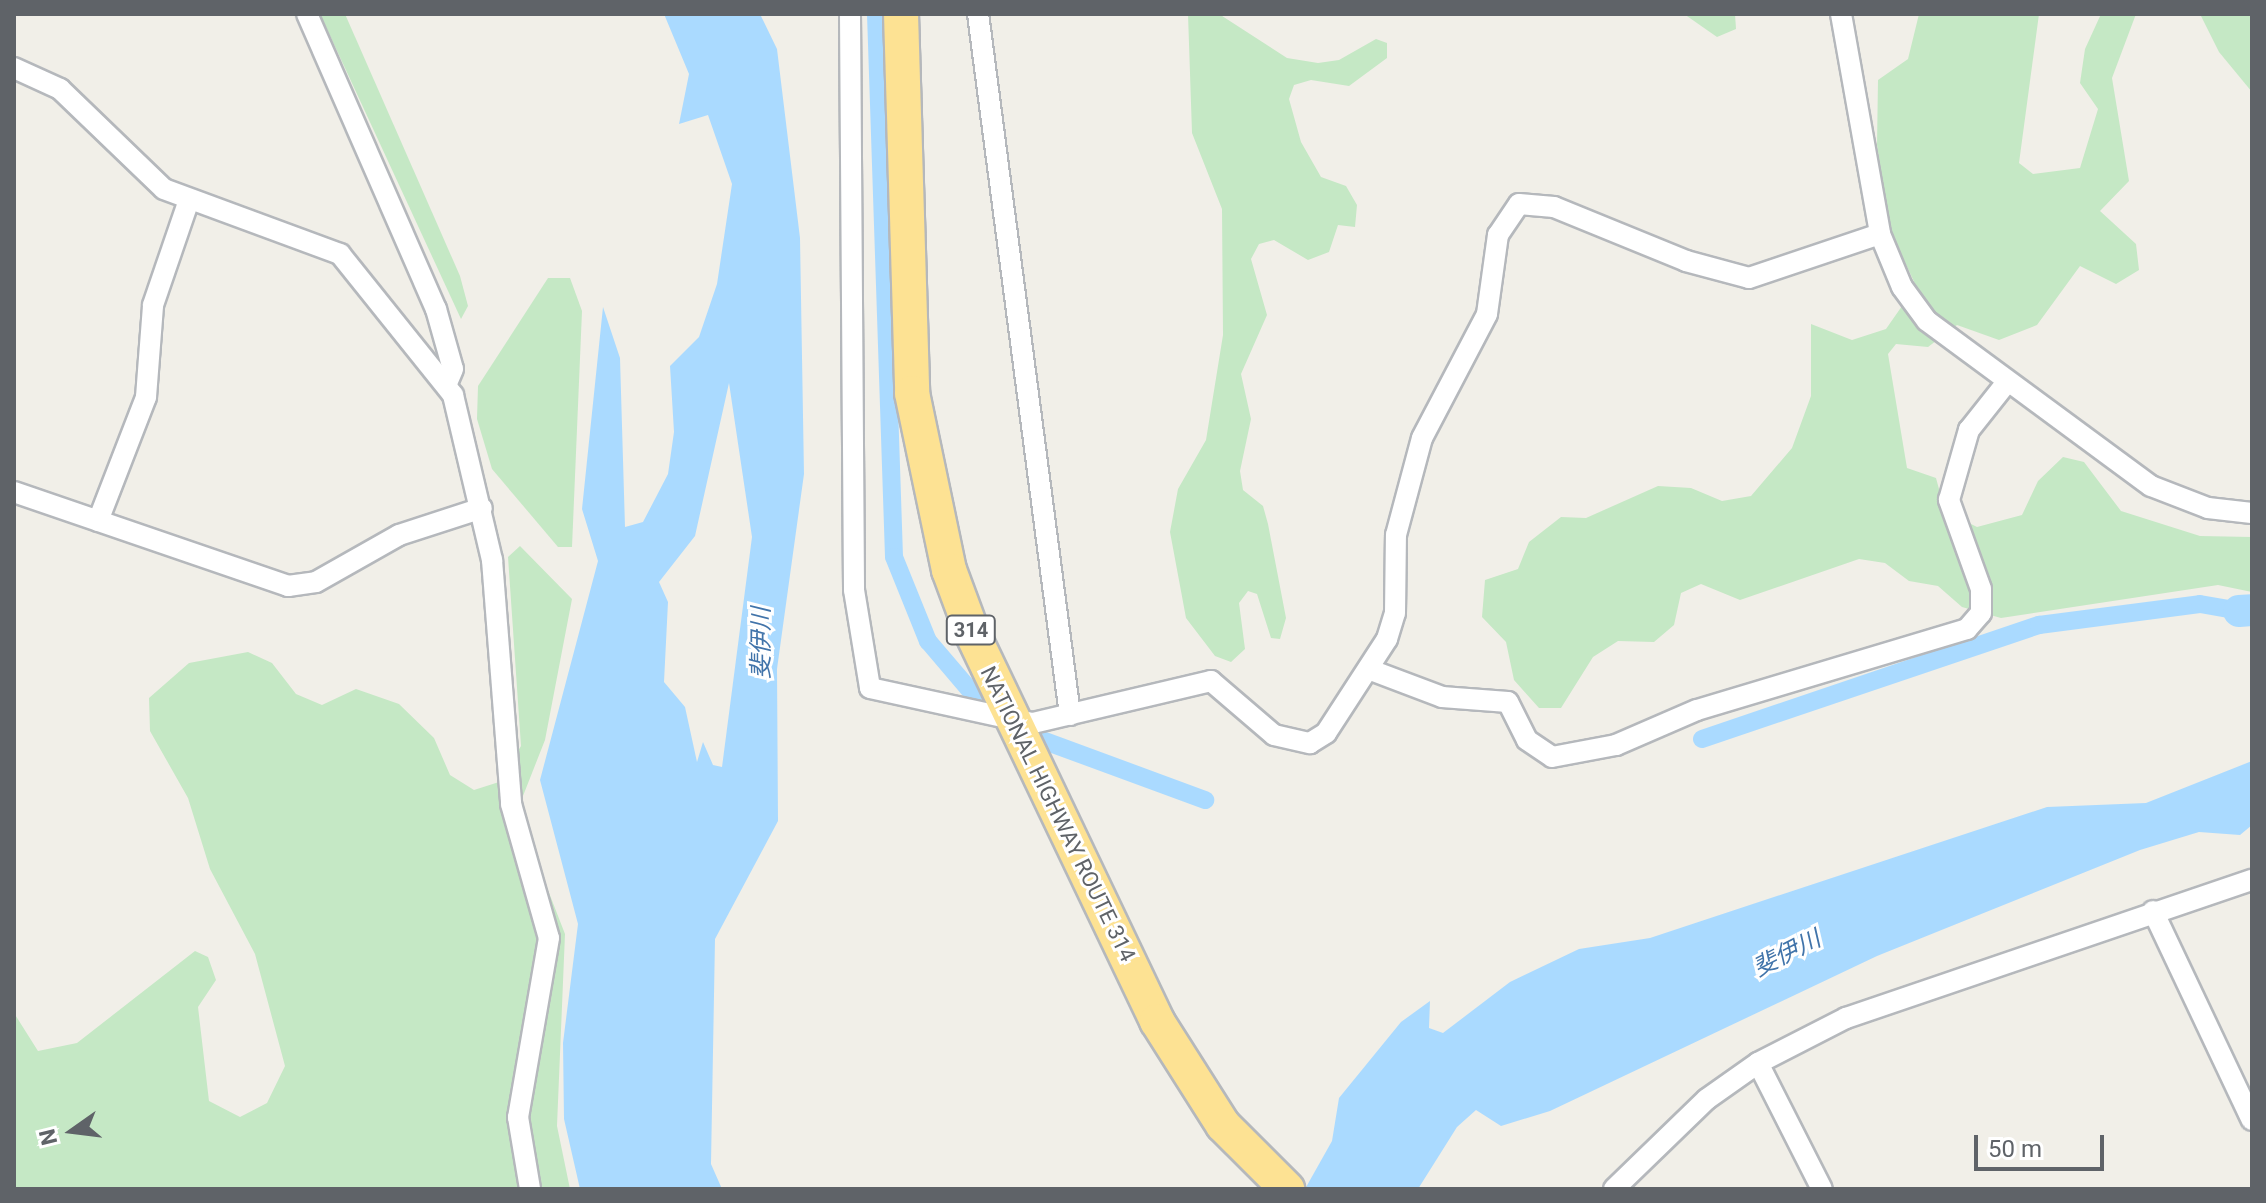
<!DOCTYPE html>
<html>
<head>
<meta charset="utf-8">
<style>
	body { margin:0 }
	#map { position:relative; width:2266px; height:1203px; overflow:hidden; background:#f1efe8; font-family:Roboto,"Noto Sans JP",sans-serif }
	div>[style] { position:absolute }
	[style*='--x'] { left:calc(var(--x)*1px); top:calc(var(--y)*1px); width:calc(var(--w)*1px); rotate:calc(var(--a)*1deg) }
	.green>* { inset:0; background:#c5e8c5 }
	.water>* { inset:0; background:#aadaff }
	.canal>* { height:18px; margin:-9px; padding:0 9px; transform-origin:9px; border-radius:9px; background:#aadaff }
	.river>* { height:32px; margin:-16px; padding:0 16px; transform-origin:16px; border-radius:16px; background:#aadaff }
	.roads { filter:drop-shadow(2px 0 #b5b8bc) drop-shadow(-2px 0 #b5b8bc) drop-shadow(0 2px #b5b8bc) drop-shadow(0 -2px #b5b8bc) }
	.street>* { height:20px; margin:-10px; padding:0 10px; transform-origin:10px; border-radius:10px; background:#fff }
	.highway>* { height:34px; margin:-17px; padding:0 17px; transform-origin:17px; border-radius:17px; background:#fde293 }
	span { translate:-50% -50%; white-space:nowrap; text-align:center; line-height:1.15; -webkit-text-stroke:6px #fff; paint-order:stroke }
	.shield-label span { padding:2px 6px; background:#fff; border:2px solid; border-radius:6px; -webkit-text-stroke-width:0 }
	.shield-label { font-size:20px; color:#5f6368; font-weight:700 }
	.street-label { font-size:22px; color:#5f6368 }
	.water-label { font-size:24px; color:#4174aa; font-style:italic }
	.frame { position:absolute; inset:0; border:16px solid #5f6368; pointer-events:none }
	.north { position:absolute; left:32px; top:1091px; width:80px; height:80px; -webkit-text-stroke:6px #fff; paint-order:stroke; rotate:256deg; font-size:22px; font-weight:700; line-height:32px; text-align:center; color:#5f6368 }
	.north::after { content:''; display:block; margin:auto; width:28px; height:36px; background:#5f6368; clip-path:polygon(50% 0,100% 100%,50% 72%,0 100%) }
	.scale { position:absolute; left:1974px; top:1135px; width:130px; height:36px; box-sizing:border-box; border:4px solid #5f6368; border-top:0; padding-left:10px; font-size:24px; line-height:28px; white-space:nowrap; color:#5f6368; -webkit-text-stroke:6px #fff; paint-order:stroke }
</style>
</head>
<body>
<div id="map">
	<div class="green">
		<i style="clip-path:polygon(320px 14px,345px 14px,460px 276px,468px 306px,461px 319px)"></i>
		<i style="clip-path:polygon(1188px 14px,1219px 14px,1287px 58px,1318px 63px,1339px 60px,1376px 39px,1387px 43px,1387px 58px,1349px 86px,1311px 80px,1294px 85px,1289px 99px,1301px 142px,1321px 177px,1346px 186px,1357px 205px,1355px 227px,1338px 225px,1329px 252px,1308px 260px,1274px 240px,1259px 244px,1251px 259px,1267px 315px,1241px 374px,1251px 419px,1240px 471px,1243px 490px,1263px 506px,1268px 524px,1286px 618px,1280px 639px,1271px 638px,1257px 594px,1248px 591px,1239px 603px,1245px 649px,1231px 662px,1215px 656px,1186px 618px,1170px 532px,1178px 489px,1206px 440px,1223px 335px,1222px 209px,1192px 133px)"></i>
		<i style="clip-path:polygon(1684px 14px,1735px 14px,1736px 29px,1717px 37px)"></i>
		<i style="clip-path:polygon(1919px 14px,2039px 14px,2019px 163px,2033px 174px,2080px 168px,2098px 109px,2080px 83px,2085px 49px,2101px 14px,2136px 14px,2112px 78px,2129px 181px,2100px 211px,2136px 244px,2139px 270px,2116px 284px,2080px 266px,2037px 325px,1999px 340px,1957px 325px,1928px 347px,1896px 344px,1888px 354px,1907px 468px,1936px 478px,1945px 511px,1977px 527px,2022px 515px,2038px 481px,2063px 457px,2084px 462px,2121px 511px,2200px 536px,2252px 537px,2252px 592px,2218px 585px,2001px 618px,1962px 607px,1938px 586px,1909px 581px,1885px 563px,1859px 559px,1740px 600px,1701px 584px,1681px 593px,1674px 625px,1654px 642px,1618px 641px,1593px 657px,1561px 708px,1539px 708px,1514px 680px,1506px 642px,1482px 617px,1485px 580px,1518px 569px,1529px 542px,1561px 517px,1586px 518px,1658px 486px,1691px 488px,1722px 501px,1751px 496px,1792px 448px,1811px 396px,1811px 324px,1852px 340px,1886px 329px,1916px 286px,1890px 230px,1877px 145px,1878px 80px,1908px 59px)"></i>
		<i style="clip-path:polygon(2200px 14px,2252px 14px,2252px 92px,2219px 52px)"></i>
		<i style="clip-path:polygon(548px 278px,570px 278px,582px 311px,572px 547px,558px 547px,492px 469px,477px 419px,478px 386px)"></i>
		<i style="clip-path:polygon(520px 546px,572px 599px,545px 740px,510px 829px,520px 865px,546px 885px,565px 934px,557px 1126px,570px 1189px,14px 1189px,14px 1013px,38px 1051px,77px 1043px,195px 951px,208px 957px,216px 980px,198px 1007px,209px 1101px,240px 1117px,267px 1103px,285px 1066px,255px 954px,210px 869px,188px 798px,150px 731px,149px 698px,189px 663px,248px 652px,272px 663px,296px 694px,322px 705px,356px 689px,399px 704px,434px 738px,450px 775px,474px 790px,499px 782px,521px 746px,508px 557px)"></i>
	</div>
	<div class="water">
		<i style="clip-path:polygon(evenodd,664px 14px,760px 14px,777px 49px,800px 238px,804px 474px,777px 669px,778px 821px,715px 939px,711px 1164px,722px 1189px,580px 1189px,564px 1119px,563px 1043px,578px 924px,540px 780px,598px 561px,582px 509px,603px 307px,620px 358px,625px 527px,643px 522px,668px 474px,674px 432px,670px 366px,699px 337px,717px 284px,732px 184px,708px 115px,679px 124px,689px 74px,664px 14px,729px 383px,752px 537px,722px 767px,713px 765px,703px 742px,697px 762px,685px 707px,664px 682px,668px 602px,659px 582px,695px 536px,729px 383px)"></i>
		<i style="clip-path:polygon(2252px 761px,2252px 825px,2240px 835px,2199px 832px,2140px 850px,1877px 956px,1550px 1111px,1501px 1126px,1476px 1110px,1457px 1127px,1418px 1189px,1305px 1189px,1332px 1141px,1339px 1098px,1401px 1022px,1430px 1001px,1429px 1028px,1443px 1033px,1510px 982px,1579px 949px,1650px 938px,2047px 807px,2146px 803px)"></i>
	</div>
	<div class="canal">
		<i style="--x:876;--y:14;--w:543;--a:88.1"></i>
		<i style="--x:894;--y:557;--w:91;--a:68"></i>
		<i style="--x:928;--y:641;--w:79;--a:49.6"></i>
		<i style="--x:1702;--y:739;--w:356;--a:-18.7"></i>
		<i style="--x:2039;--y:625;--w:162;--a:-7.4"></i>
		<i style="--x:2200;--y:604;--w:40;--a:10"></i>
		<i style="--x:1042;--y:740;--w:174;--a:20.2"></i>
	</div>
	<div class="river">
		<i style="--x:2239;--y:611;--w:13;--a:-4"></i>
	</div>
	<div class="roads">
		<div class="street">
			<i style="--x:307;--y:14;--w:322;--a:66.4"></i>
			<i style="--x:436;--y:309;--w:62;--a:74.2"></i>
			<i style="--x:453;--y:369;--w:15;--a:113"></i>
			<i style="--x:850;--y:14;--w:576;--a:89.6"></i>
			<i style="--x:854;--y:590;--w:99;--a:80.7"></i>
			<i style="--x:870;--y:688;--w:145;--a:12.3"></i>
			<i style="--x:1012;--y:719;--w:21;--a:11"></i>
			<i style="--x:1033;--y:723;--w:183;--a:-13.3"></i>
			<i style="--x:1211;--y:681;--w:83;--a:40.6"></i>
			<i style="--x:1274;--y:735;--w:37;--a:13"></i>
			<i style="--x:1310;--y:743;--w:19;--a:-32"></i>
			<i style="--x:1326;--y:733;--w:112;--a:-57"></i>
			<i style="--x:1387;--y:639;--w:27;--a:-73"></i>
			<i style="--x:1395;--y:613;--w:78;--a:-89.3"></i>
			<i style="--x:1396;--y:535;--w:100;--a:-75"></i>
			<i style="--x:1422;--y:438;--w:140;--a:-62.3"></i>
			<i style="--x:1487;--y:314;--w:80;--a:-82.1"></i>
			<i style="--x:1498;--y:235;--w:37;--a:-56"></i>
			<i style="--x:1519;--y:204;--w:35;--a:5"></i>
			<i style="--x:1554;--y:207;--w:143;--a:22.2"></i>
			<i style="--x:1686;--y:261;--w:65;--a:15.1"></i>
			<i style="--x:1749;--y:278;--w:138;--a:-18.6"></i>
			<i style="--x:978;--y:14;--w:707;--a:82.52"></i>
			<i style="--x:1841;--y:14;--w:223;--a:79.9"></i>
			<i style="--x:1880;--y:234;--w:57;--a:67.5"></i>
			<i style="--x:1902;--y:287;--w:42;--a:53.7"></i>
			<i style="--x:1927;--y:321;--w:278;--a:36.4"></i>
			<i style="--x:2151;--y:486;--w:61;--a:21.1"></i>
			<i style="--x:2208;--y:508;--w:44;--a:6.5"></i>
			<i style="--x:14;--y:68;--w:51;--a:24.5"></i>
			<i style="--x:60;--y:89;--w:144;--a:43.9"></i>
			<i style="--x:164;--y:189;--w:188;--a:20.3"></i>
			<i style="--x:340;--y:254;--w:181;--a:51.3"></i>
			<i style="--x:453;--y:395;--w:170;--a:76.7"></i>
			<i style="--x:492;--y:560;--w:245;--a:85.5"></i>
			<i style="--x:511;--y:804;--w:139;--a:74.2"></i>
			<i style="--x:549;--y:938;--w:182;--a:99.8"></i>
			<i style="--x:518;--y:1117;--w:73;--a:80.5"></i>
			<i style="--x:14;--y:492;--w:290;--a:18.9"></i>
			<i style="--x:288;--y:586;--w:28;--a:-8"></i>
			<i style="--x:316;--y:582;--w:95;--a:-29.5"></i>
			<i style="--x:399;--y:535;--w:87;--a:-18"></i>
			<i style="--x:98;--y:521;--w:133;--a:-68.8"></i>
			<i style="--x:146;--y:397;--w:92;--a:-85.6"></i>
			<i style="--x:153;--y:305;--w:111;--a:-71.1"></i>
			<i style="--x:1368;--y:669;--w:79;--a:20.7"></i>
			<i style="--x:1442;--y:697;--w:66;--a:4.3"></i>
			<i style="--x:1508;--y:702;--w:42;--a:63.4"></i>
			<i style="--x:1527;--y:740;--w:30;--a:34"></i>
			<i style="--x:1552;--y:757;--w:65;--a:-10.6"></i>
			<i style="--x:1616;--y:745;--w:88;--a:-23.4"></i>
			<i style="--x:1697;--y:710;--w:282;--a:-16.7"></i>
			<i style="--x:1967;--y:629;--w:21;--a:-49"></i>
			<i style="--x:1981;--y:613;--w:24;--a:-90"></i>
			<i style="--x:1981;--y:589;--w:95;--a:-109.8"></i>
			<i style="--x:1949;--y:500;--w:73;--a:-74.1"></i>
			<i style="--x:1969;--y:430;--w:61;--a:-51.6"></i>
			<i style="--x:2153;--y:911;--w:231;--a:64.7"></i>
			<i style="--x:1758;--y:1063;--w:141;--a:63.1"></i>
			<i style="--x:1614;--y:1189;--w:129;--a:-44.1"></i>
			<i style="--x:1707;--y:1099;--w:62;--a:-35.2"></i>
			<i style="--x:1758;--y:1063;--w:99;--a:-27.1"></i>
			<i style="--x:1846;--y:1018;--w:429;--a:-18.8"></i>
		</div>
		<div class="highway">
			<i style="--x:901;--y:14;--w:379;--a:88.3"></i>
			<i style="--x:912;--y:393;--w:181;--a:78.2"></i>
			<i style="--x:949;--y:570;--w:69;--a:69.7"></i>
			<i style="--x:973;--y:635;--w:428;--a:64.5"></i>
			<i style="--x:1157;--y:1021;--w:123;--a:57.6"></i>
			<i style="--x:1223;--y:1125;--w:91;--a:45"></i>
		</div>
	</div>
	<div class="shield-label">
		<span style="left:971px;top:630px">314</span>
	</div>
	<div class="street-label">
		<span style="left:1058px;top:814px;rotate:64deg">NATIONAL HIGHWAY ROUTE 314</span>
	</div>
	<div class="water-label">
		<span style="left:762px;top:643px;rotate:-90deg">斐伊川</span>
		<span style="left:1787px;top:954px;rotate:-27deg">斐伊川</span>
	</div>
	<div class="frame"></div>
	<div class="north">N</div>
	<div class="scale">50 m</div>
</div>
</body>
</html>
